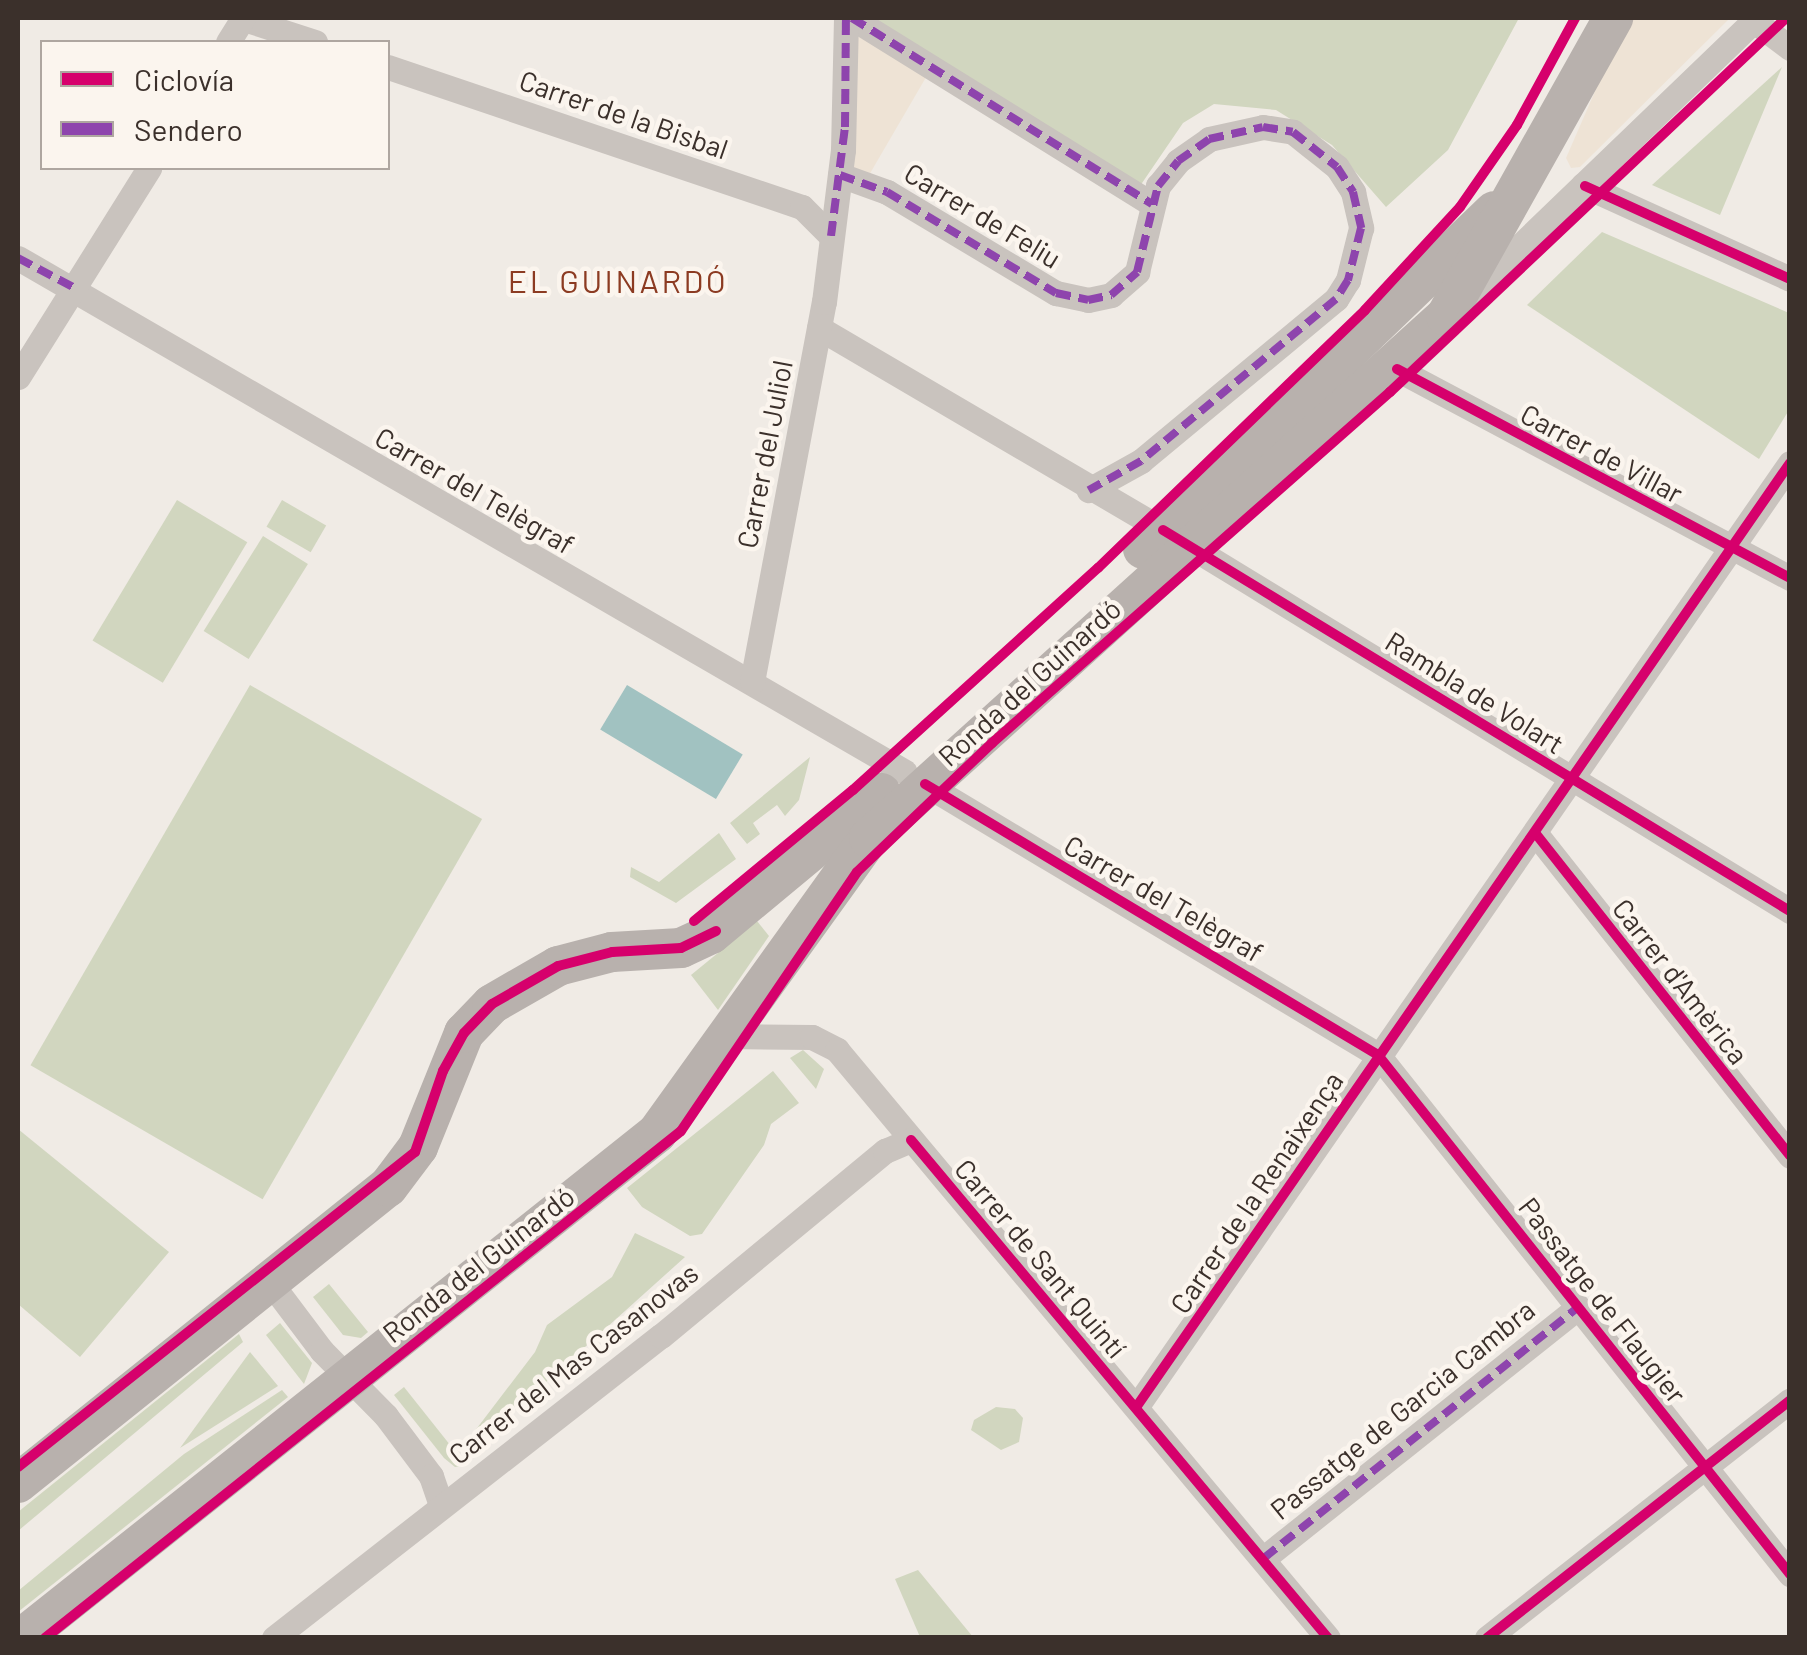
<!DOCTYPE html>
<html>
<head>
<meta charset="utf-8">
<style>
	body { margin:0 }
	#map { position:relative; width:1807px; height:1655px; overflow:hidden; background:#f0ebe5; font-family:Barlow,sans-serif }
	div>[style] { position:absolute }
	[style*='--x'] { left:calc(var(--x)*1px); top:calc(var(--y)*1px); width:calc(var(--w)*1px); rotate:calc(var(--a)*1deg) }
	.green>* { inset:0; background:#d1d6bf; transform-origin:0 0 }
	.plaza>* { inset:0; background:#eee3d5 }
	.water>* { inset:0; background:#a1c2c1; transform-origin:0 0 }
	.street>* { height:25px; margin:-12.5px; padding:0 12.5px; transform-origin:12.5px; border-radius:12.5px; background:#c9c3be }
	.primary>* { height:40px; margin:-20px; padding:0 20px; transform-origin:20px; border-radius:20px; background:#b8b1ad }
	.quiet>* { height:8px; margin-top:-4px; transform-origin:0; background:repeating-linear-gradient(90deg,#8e44ad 0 15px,transparent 0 23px) }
	.cycleway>* { height:10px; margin:-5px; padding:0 5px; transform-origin:5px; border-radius:5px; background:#d6006c }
	span { translate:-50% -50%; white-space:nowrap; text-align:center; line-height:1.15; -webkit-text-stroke:9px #fbf5ee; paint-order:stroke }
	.street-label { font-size:28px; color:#3b302b }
	.quarter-label { font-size:32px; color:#8c3b22; letter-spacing:2.5px }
	.frame { position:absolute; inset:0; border:20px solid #3b302b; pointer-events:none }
	.legend { position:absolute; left:40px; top:40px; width:350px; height:130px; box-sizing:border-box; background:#fbf5ee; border:2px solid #aea6a0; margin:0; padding:12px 18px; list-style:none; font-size:30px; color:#3b302b }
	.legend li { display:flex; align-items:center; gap:20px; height:50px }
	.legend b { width:50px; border:2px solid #aea6a0 }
</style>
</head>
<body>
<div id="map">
	<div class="green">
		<i style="clip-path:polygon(872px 18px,1519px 18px,1448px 150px,1386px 207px,1332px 145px,1276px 110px,1214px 104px,1183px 123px,1140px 186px)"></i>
		<i style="clip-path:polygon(1782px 67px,1720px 215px,1652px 185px)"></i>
		<i style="clip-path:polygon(1602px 232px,1789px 313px,1789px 410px,1759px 459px,1527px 305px)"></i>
		<i style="left:177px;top:500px;width:82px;height:164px;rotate:31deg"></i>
		<i style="left:282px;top:500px;width:51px;height:31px;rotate:30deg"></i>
		<i style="left:263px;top:536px;width:53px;height:112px;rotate:32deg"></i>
		<i style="left:250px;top:685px;width:268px;height:439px;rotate:30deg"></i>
		<i style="clip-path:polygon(810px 757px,799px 800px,785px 816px,777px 805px,753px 823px,760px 834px,747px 844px,730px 823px)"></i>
		<i style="clip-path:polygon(719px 833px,736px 859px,676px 903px,630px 877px,631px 867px,659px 882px)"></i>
		<i style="clip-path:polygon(757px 921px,769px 936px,718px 1010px,691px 975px)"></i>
		<i style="clip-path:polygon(803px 1050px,824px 1069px,816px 1089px,790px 1058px)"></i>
		<i style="clip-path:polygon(773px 1071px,799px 1103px,771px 1124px,764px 1145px,702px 1234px,690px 1236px,642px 1207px,627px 1188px)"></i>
		<i style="clip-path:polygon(18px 1129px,169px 1252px,80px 1357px,18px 1304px)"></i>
		<i style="clip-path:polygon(635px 1233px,685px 1257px,477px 1444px,471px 1436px,535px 1352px,547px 1325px,612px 1277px)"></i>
		<i style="clip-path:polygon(329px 1284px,368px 1332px,361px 1338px,343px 1335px,313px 1297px)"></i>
		<i style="clip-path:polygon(280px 1323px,312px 1363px,304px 1384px,266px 1335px)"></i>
		<i style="clip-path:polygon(239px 1334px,243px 1342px,18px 1531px,18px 1512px)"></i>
		<i style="clip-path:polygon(250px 1352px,278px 1386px,180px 1448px)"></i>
		<i style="clip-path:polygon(404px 1387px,466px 1465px,455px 1467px,444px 1458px,394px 1395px)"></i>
		<i style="clip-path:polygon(282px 1390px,288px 1397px,18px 1612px,18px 1591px,184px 1454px)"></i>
		<i style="clip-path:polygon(996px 1407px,1015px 1409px,1023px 1418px,1019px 1442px,1001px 1450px,971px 1430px,974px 1420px)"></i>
		<i style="clip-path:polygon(918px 1570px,973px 1637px,920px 1637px,895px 1579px)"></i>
	</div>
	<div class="plaza">
		<i style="clip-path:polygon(846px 18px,932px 67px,865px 182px,840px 175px)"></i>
		<i style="clip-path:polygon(1627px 18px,1730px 18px,1580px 167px,1571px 168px,1566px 158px)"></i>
	</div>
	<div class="water">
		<i style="left:627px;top:685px;width:135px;height:52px;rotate:31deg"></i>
	</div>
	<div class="street">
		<i style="--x:241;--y:18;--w:78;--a:18"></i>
		<i style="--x:852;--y:18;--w:353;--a:31.8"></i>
		<i style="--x:1750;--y:18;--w:50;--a:36.9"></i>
		<i style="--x:228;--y:42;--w:28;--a:-58"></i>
		<i style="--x:388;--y:67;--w:437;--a:18.7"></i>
		<i style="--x:802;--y:207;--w:41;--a:45"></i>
		<i style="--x:840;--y:175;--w:50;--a:19.9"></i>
		<i style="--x:887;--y:192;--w:197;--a:30.9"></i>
		<i style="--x:1056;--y:293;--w:33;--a:12"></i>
		<i style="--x:1088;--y:300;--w:24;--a:-12"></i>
		<i style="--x:1111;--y:295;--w:35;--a:-41"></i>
		<i style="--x:1137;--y:272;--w:89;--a:-76.3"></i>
		<i style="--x:1158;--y:186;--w:32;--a:-51"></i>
		<i style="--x:1178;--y:161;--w:38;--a:-35"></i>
		<i style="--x:1209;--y:139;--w:55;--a:-12.5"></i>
		<i style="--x:1263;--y:127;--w:30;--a:9"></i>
		<i style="--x:1293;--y:132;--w:56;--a:38.5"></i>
		<i style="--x:1337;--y:167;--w:30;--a:57"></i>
		<i style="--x:1353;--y:192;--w:37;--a:77"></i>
		<i style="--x:1361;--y:228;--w:54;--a:104"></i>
		<i style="--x:1348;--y:280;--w:22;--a:122"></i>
		<i style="--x:1336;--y:299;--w:254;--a:140.3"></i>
		<i style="--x:1141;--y:461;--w:60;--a:150.9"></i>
		<i style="--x:1583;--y:185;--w:227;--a:24.4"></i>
		<i style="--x:18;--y:258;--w:1025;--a:30.09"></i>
		<i style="--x:1472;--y:292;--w:395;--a:-43.9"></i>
		<i style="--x:819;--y:328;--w:399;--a:30.4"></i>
		<i style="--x:1393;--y:367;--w:450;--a:28"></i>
		<i style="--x:18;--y:377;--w:247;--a:-57.9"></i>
		<i style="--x:1188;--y:545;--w:705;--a:31.3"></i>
		<i style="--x:752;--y:682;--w:387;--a:-79.3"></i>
		<i style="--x:824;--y:302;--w:153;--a:-82.9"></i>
		<i style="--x:843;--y:150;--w:132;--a:-88.7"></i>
		<i style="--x:925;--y:784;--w:528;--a:30.89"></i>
		<i style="--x:1378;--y:1055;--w:663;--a:51.56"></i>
		<i style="--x:1536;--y:834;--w:410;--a:51.7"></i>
		<i style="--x:730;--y:1036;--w:82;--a:0.7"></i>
		<i style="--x:812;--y:1037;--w:28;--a:27"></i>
		<i style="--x:837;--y:1050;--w:766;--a:50.14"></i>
		<i style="--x:270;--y:1282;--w:86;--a:53"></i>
		<i style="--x:322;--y:1351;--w:91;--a:45.4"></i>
		<i style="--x:386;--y:1416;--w:75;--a:53.1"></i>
		<i style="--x:431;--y:1476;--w:31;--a:71"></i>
		<i style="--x:1137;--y:1406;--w:1147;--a:-55.3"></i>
		<i style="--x:1264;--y:1558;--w:402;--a:-38.6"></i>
		<i style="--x:274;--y:1638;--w:491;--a:-38"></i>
		<i style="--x:661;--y:1336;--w:291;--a:-39.6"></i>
		<i style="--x:885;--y:1151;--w:28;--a:-23"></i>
		<i style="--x:1487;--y:1638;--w:385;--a:-38.1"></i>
	</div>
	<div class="primary">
		<i style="--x:1143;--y:549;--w:487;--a:-43.9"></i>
		<i style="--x:18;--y:1483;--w:474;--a:-38.7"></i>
		<i style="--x:388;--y:1187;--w:50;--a:-53.1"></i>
		<i style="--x:418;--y:1147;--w:123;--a:-68"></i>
		<i style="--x:464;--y:1033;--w:40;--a:-46"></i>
		<i style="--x:492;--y:1004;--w:76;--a:-29.9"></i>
		<i style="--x:558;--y:966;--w:56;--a:-14.5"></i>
		<i style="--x:612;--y:952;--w:69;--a:-3.3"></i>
		<i style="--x:681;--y:948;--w:33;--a:-25"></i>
		<i style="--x:711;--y:934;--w:221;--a:-39.7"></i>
		<i style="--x:22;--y:1638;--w:811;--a:-38.49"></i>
		<i style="--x:657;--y:1133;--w:363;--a:-54.3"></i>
		<i style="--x:869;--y:838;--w:778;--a:-42.13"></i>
		<i style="--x:1446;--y:316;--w:342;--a:-60.7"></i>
	</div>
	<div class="quiet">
		<i style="--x:852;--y:18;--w:353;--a:31.8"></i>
		<i style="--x:840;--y:175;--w:50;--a:19.9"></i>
		<i style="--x:887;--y:192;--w:197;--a:30.9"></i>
		<i style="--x:1056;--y:293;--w:33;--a:12"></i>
		<i style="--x:1088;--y:300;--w:24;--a:-12"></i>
		<i style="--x:1111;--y:295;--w:35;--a:-41"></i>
		<i style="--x:1137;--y:272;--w:89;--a:-76.3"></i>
		<i style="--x:1158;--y:186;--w:32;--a:-51"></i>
		<i style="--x:1178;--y:161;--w:38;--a:-35"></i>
		<i style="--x:1209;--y:139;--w:55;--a:-12.5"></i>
		<i style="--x:1263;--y:127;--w:30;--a:9"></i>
		<i style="--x:1293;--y:132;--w:56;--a:38.5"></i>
		<i style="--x:1337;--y:167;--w:30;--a:57"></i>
		<i style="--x:1353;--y:192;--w:37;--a:77"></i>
		<i style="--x:1361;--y:228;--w:54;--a:104"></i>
		<i style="--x:1348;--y:280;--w:22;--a:122"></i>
		<i style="--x:1336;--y:299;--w:254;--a:140.3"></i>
		<i style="--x:1141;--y:461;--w:60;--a:150.9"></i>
		<i style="--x:831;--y:236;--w:110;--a:-82.7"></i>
		<i style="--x:845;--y:127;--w:109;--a:-89.5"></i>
		<i style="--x:18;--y:258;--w:64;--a:27.8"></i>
		<i style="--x:1264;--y:1558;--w:402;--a:-38.6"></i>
	</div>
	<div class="cycleway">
		<i style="--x:1585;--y:186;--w:225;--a:24.4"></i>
		<i style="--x:1397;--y:369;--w:445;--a:28"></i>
		<i style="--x:1163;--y:530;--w:734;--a:31.29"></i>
		<i style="--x:925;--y:784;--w:528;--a:30.89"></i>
		<i style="--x:1378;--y:1055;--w:663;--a:51.56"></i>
		<i style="--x:1536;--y:834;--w:410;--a:51.7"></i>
		<i style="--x:694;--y:921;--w:206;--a:-39.5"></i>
		<i style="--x:853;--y:790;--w:331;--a:-42.2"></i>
		<i style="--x:1098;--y:568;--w:371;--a:-44"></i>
		<i style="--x:1365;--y:310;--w:140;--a:-47.3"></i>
		<i style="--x:1460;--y:207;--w:100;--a:-55.2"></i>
		<i style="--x:1517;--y:125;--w:122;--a:-61.5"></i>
		<i style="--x:911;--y:1140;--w:650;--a:50.06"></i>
		<i style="--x:1137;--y:1406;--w:1147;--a:-55.3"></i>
		<i style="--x:18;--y:1467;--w:507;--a:-38.43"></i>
		<i style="--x:415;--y:1152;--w:86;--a:-70.9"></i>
		<i style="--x:443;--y:1071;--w:43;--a:-61.1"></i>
		<i style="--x:464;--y:1033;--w:40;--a:-46"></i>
		<i style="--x:492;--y:1004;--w:76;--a:-29.9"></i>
		<i style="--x:558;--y:966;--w:56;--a:-14.5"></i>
		<i style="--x:612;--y:952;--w:69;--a:-3.3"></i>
		<i style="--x:681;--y:948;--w:39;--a:-26"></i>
		<i style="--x:45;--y:1638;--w:813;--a:-38.56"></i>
		<i style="--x:681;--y:1131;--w:313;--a:-55.8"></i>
		<i style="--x:857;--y:872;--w:187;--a:-43.7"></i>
		<i style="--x:992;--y:743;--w:531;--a:-41.41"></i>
		<i style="--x:1390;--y:392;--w:545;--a:-43.36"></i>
		<i style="--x:1487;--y:1638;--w:385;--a:-38.1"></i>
	</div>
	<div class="street-label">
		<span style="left:624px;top:114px;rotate:19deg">Carrer de la Bisbal</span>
		<span style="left:983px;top:215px;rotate:31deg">Carrer de Feliu</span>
		<span style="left:1602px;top:453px;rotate:28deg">Carrer de Villar</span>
		<span style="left:764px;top:454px;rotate:-79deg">Carrer del Juliol</span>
		<span style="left:475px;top:490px;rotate:30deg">Carrer del Telègraf</span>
		<span style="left:1029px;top:682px;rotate:-42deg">Ronda del Guinardó</span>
		<span style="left:1475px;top:692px;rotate:32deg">Rambla de Volart</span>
		<span style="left:1164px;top:898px;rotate:30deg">Carrer del Telègraf</span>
		<span style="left:1681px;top:981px;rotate:52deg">Carrer d'Amèrica</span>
		<span style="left:1256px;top:1192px;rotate:-56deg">Carrer de la Renaixença</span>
		<span style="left:1041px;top:1258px;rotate:50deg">Carrer de Sant Quintí</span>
		<span style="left:478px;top:1264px;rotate:-38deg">Ronda del Guinardó</span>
		<span style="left:1603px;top:1300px;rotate:52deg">Passatge de Flaugier</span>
		<span style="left:573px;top:1363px;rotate:-38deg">Carrer del Mas Casanovas</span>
		<span style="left:1402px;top:1409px;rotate:-39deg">Passatge de Garcia Cambra</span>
	</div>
	<div class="quarter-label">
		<span style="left:618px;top:280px">EL GUINARDÓ</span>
	</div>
	<div class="frame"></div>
	<ul class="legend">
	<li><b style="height:12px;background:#d6006c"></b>Ciclovía</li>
	<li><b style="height:12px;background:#8e44ad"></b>Sendero</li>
	</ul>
</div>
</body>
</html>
